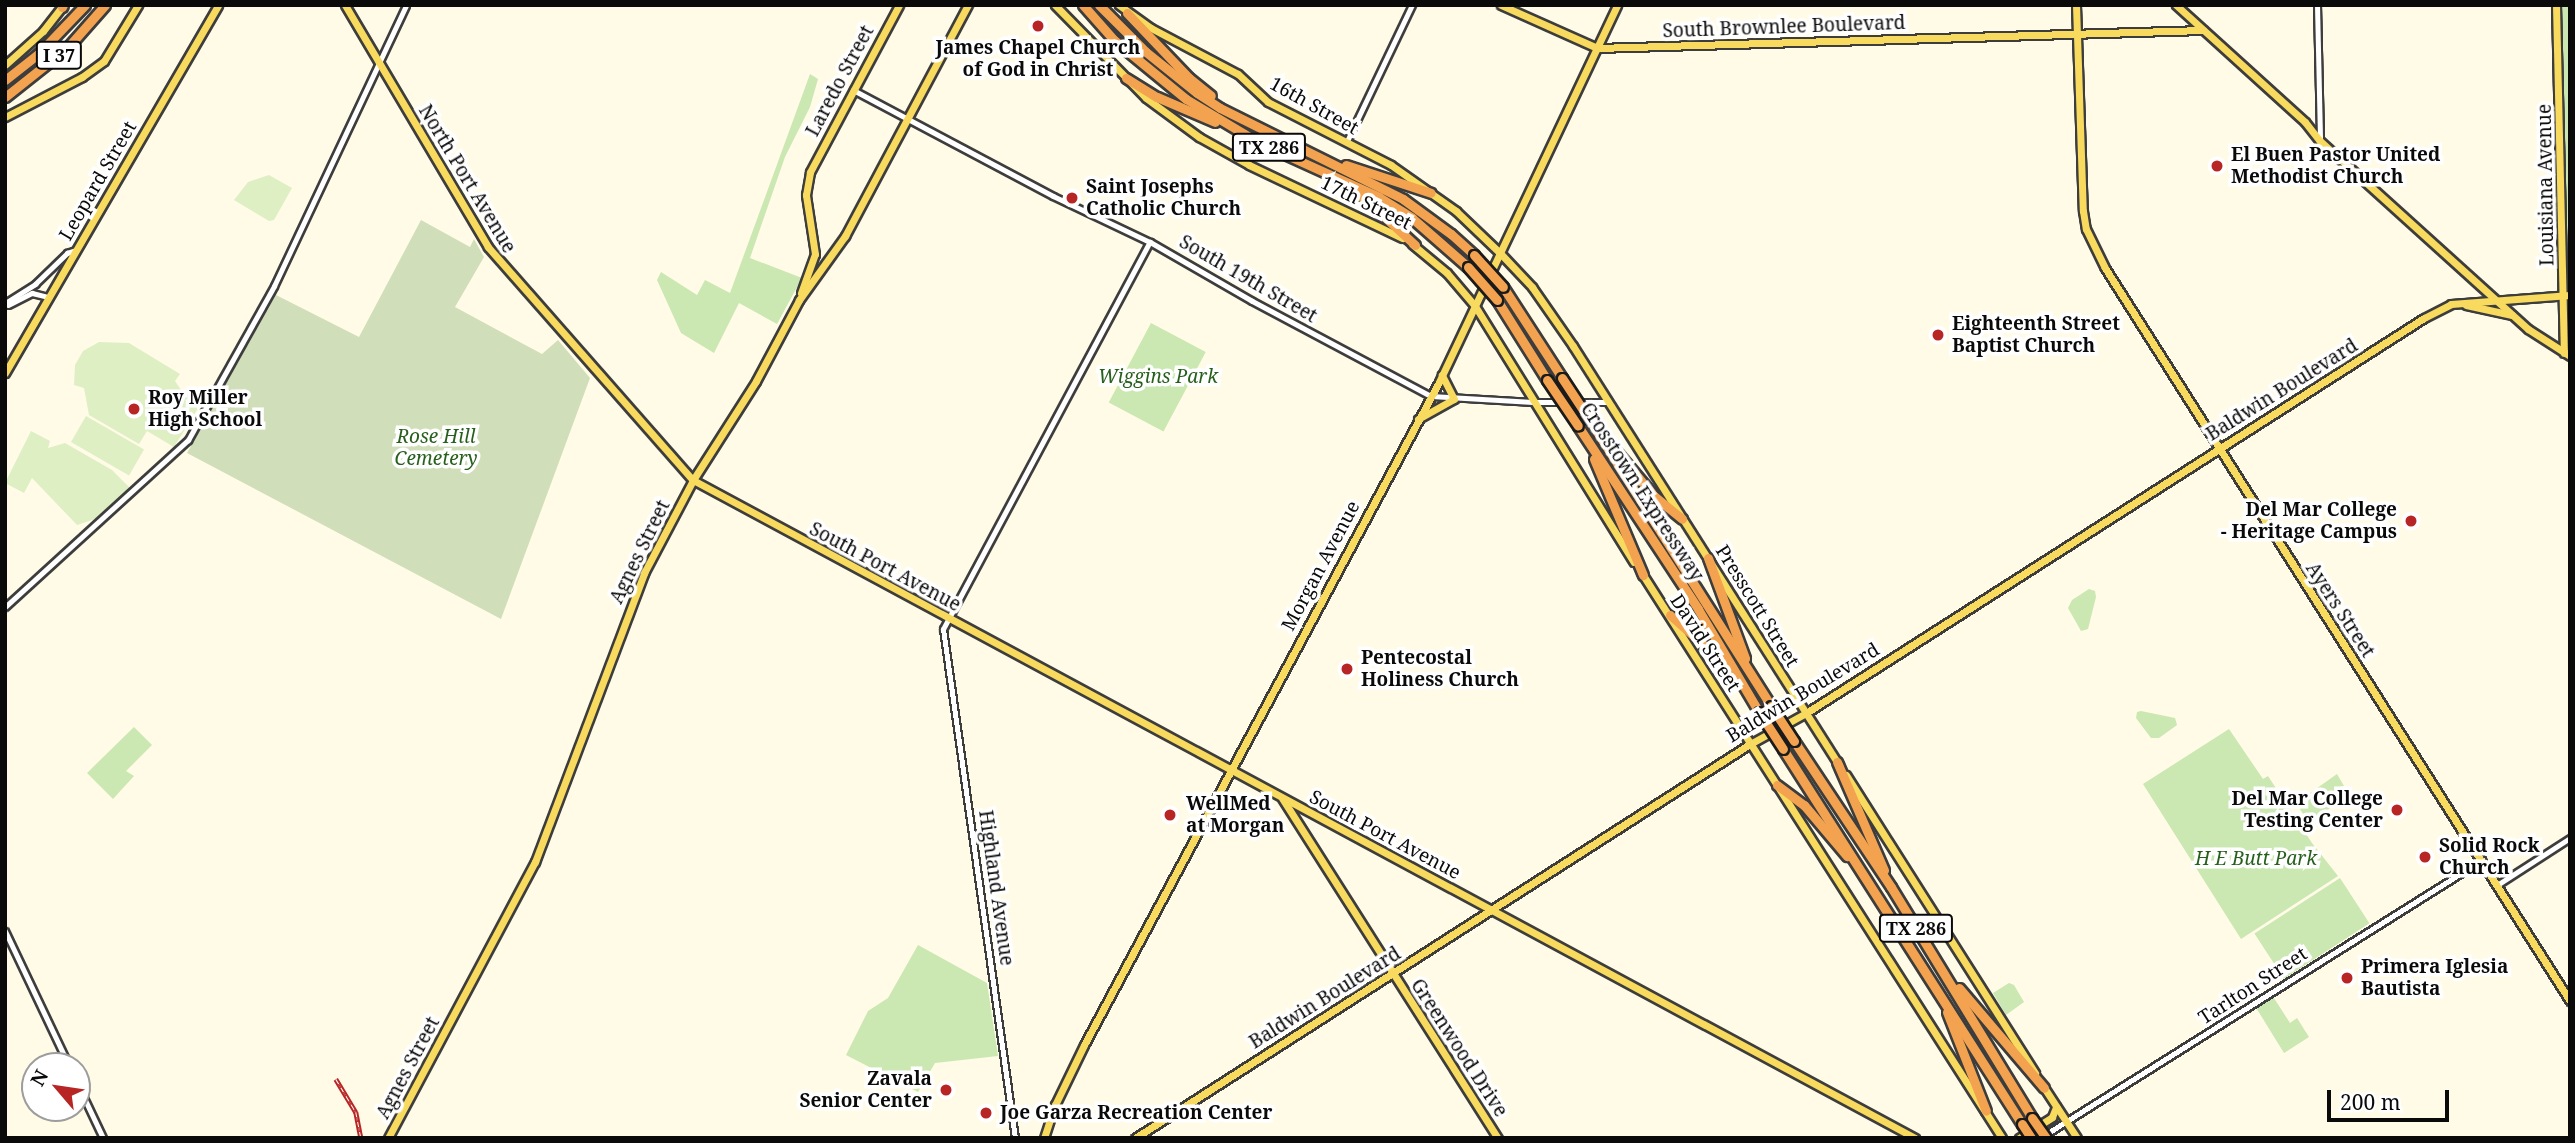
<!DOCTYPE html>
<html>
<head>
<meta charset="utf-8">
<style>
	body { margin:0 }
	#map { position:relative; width:2575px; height:1143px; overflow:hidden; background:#fffbe7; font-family:"Noto Serif",serif }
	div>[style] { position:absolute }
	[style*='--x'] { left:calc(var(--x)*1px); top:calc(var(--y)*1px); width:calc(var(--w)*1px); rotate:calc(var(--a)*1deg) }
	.green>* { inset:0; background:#cbe7b2; transform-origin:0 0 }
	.cemetery>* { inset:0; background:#d1deba }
	.pitch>* { inset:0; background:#deefc4; transform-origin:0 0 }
	.roads { filter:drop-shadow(2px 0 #3d3d3d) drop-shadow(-2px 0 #3d3d3d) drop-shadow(0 2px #3d3d3d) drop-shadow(0 -2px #3d3d3d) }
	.minor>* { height:5px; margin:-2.5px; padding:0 2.5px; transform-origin:2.5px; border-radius:2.5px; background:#fff }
	.major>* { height:7px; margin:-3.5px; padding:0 3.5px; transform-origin:3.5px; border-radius:3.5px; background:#f7da5e }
	.highway>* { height:9px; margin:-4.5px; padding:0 4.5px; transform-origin:4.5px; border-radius:4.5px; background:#f3a350 }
	.rail>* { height:4.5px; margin-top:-2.25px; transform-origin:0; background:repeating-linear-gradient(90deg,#fff 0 5px,#b72525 0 10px); box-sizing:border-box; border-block:2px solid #b72525 }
	.bridges { filter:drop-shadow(2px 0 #1b1b1b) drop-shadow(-2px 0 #1b1b1b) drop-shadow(0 2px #1b1b1b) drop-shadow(0 -2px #1b1b1b) }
	.highway-bridge>* { height:9px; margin:-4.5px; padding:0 4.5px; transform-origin:4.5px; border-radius:4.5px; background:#f3a350 }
	.dots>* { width:19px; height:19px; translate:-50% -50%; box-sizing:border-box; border:4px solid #fff; border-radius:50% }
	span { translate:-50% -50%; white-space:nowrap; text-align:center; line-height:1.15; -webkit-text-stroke:7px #fff; paint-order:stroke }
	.shield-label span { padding:2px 5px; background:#fff; border:2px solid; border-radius:5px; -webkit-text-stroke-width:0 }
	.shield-label { font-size:18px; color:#0a0a0a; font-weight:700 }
	.street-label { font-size:19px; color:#0a0a0a }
	.poi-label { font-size:19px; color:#0a0a0a; font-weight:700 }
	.left { translate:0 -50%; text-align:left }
	.right { translate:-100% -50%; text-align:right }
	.park-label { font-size:19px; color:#275f1c; font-style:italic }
	.frame { position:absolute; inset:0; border:7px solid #0a0a0a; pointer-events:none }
	.north { position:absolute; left:21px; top:1052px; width:70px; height:70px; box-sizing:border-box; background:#fff; border:2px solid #9d9d9d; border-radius:50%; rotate:299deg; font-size:19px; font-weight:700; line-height:28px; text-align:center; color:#0a0a0a }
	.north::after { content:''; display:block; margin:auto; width:24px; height:32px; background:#b72525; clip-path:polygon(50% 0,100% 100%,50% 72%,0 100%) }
	.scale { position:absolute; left:2327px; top:1090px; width:122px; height:32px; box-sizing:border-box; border:4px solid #0a0a0a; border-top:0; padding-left:9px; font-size:21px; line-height:24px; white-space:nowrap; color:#0a0a0a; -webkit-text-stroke:5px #fff; paint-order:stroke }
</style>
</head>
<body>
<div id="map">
	<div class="green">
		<i style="clip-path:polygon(2559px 5px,2570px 5px,2570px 289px,2568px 289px)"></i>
		<i style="clip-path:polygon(810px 74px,818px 79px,810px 107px,785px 157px,750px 258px,802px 278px,777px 324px,739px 303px,714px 353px,681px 333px,657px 280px,661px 272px,697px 295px,705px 280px,730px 293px)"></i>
		<i style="left:1151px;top:323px;width:62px;height:90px;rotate:28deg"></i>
		<i style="clip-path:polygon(2089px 589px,2095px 591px,2096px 597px,2088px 629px,2081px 631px,2068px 608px,2072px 600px)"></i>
		<i style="clip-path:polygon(2141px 711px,2175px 718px,2177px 725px,2159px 738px,2151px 738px,2136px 718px,2137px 712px)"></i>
		<i style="clip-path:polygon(134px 727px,152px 745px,126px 771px,134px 776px,113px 799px,87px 773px)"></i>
		<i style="clip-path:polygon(2229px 729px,2263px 779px,2268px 776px,2312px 843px,2338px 876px,2241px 939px,2143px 784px)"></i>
		<i style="clip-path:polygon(2337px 774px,2344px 786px,2331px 795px,2337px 803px,2309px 823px,2296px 803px)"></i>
		<i style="left:2340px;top:878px;width:54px;height:102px;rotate:57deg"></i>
		<i style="clip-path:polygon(918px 945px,987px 983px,998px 1056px,935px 1063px,918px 1092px,846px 1055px,868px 1011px,888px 998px)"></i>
		<i style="clip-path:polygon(2009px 983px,2014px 985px,2024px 1002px,2006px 1015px,1993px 993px)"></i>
		<i style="clip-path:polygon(2272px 995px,2290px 1023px,2297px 1018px,2309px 1037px,2284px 1053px,2255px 1006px)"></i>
	</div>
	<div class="cemetery">
		<i style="clip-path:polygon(421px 220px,470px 247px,474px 239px,484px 257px,455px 307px,542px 354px,558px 340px,590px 378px,501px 619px,187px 453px,276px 295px,359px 337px)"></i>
	</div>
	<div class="pitch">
		<i style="clip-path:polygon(269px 175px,292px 188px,274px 220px,269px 221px,234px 200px,248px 182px)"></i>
		<i style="clip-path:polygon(99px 342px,129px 343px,180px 374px,175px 381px,181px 390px,202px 402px,174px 447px,147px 431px,139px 444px,89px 415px,84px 388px,74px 385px,75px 365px,83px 351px)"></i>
		<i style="left:86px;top:416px;width:67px;height:30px;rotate:30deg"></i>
		<i style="clip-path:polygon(31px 431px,50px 441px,48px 448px,65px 443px,112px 470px,130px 488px,95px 519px,77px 525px,32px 478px,24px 493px,5px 483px)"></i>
	</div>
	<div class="roads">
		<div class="minor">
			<i style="--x:2317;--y:5;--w:136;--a:88.7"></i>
			<i style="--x:853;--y:90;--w:226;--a:27.9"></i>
			<i style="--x:1053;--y:196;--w:107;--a:25.4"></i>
			<i style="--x:1150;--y:242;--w:118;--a:30"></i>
			<i style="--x:1252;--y:301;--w:203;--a:28"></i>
			<i style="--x:1431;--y:396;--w:102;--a:3.4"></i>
			<i style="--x:1533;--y:402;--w:76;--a:0"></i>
			<i style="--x:1347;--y:141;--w:151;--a:-64.5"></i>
			<i style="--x:5;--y:303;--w:36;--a:-32"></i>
			<i style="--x:35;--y:284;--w:45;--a:-44.1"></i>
			<i style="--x:67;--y:253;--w:9;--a:-18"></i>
			<i style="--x:8;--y:305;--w:27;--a:-27"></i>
			<i style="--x:32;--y:293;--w:16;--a:14"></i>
			<i style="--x:5;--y:607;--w:248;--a:-42.4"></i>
			<i style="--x:188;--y:440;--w:176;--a:-60.8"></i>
			<i style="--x:274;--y:286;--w:310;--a:-64.8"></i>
			<i style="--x:2497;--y:885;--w:87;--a:-32.8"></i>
			<i style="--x:5;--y:931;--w:149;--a:64.6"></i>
			<i style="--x:77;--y:1083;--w:61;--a:64.7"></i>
			<i style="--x:2043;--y:1136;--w:519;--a:-32.16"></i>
			<i style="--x:1015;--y:1138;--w:514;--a:-98.05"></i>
			<i style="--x:943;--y:629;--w:439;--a:-61.9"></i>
		</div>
		<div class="major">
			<i style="--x:345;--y:5;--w:281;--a:59.4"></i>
			<i style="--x:488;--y:247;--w:310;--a:48.7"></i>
			<i style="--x:693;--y:480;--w:1388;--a:28.3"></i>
			<i style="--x:1055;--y:5;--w:130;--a:45.6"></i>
			<i style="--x:1146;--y:98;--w:66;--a:36.3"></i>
			<i style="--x:1199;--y:137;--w:57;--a:29.2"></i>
			<i style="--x:1249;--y:165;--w:170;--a:25.5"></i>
			<i style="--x:1119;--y:5;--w:39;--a:36"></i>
			<i style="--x:1151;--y:28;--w:98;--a:27.9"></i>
			<i style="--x:1238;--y:74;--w:41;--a:43"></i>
			<i style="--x:1268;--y:102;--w:138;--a:27.1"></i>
			<i style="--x:1391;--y:165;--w:80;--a:35.3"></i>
			<i style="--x:1456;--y:211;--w:61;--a:43.7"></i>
			<i style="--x:1500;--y:253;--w:47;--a:46.7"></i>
			<i style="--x:1532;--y:287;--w:72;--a:55.2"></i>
			<i style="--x:1573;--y:346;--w:496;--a:57.6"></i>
			<i style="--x:1501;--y:5;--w:105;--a:24.1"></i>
			<i style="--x:1597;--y:48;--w:606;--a:-1.7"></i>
			<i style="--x:2076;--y:5;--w:206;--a:88.1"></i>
			<i style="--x:2083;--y:211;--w:18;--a:81"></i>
			<i style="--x:2086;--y:229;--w:43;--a:64"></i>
			<i style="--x:2105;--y:268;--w:868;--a:57.61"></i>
			<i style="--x:2176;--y:5;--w:174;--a:42.2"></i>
			<i style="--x:2305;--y:122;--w:24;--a:52"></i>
			<i style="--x:2320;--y:141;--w:280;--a:42.1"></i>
			<i style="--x:2528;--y:329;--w:50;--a:32.7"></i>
			<i style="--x:2556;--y:5;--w:348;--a:88.7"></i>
			<i style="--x:5;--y:65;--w:51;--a:-41.8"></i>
			<i style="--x:43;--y:31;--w:33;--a:-52"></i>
			<i style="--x:5;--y:117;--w:87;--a:-27.5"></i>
			<i style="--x:82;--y:77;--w:27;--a:-36"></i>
			<i style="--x:104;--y:61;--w:66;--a:-58.7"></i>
			<i style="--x:1412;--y:244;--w:45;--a:39.6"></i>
			<i style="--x:1447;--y:273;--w:43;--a:49.7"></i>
			<i style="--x:1475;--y:306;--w:301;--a:58.2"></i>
			<i style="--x:801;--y:293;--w:41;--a:-70.3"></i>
			<i style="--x:815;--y:254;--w:60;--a:-98.7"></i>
			<i style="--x:806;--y:195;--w:23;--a:-80"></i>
			<i style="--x:810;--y:172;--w:189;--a:-61.9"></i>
			<i style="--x:2466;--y:305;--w:47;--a:12.3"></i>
			<i style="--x:5;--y:373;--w:425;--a:-59.9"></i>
			<i style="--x:1418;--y:419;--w:41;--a:-29.1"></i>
			<i style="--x:1454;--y:399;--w:27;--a:-117"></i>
			<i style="--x:1641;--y:572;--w:671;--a:57.47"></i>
			<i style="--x:1846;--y:775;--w:353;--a:57.6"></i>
			<i style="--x:1282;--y:798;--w:403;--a:57.6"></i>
			<i style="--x:2043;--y:1086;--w:62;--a:56.8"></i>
			<i style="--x:388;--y:1138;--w:313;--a:-62"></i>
			<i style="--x:535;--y:862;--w:309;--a:-69.3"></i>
			<i style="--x:644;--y:573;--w:105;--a:-62.2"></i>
			<i style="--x:693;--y:480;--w:117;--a:-57.5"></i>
			<i style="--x:756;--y:381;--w:92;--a:-62"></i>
			<i style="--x:799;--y:300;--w:79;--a:-54.3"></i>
			<i style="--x:845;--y:236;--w:262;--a:-62"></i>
			<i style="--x:1044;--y:1138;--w:35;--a:-72"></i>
			<i style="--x:1055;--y:1105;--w:67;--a:-64.2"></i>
			<i style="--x:1084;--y:1045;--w:752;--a:-61.83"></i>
			<i style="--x:1439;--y:382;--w:417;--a:-64.7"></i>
			<i style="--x:1135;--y:1138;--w:730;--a:-32.65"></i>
			<i style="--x:1750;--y:744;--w:64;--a:-29"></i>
			<i style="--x:1806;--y:713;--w:733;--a:-32.59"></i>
			<i style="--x:2424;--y:318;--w:30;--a:-27"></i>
			<i style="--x:2451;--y:304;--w:119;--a:-4.3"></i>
			<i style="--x:2019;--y:1138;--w:39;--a:-32"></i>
			<i style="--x:2052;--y:1117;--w:11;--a:-68"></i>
		</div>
		<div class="highway">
			<i style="--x:1083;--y:5;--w:47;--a:48.5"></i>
			<i style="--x:1114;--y:40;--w:93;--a:39.3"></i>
			<i style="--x:1186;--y:99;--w:84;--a:30.8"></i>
			<i style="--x:1258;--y:142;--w:133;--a:24.4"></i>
			<i style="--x:1379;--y:197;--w:39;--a:32"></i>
			<i style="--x:1412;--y:218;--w:74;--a:41.2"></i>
			<i style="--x:1099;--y:5;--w:66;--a:45"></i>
			<i style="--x:1146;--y:52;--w:65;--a:38.8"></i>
			<i style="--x:1197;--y:93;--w:27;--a:33"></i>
			<i style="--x:1220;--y:108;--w:204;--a:26.4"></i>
			<i style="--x:1403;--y:199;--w:59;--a:36.1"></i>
			<i style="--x:1451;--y:234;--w:31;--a:42"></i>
			<i style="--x:62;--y:7;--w:2;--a:-63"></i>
			<i style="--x:1127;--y:13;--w:90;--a:46.4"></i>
			<i style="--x:1189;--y:78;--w:28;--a:39"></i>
			<i style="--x:1126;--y:78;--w:36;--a:32"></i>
			<i style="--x:1157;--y:97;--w:63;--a:23.3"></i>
			<i style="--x:5;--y:80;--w:42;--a:-38.2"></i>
			<i style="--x:38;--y:54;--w:68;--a:-46.2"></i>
			<i style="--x:5;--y:97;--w:80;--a:-38.4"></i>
			<i style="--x:68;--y:47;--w:56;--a:-48.6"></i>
			<i style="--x:1346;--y:165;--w:89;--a:18.2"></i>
			<i style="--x:1346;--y:187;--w:22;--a:32"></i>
			<i style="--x:1365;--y:199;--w:68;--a:42.6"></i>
			<i style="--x:1503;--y:287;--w:108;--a:57"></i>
			<i style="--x:1497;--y:300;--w:94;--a:58"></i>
			<i style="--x:1589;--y:419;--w:340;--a:57.6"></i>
			<i style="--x:1578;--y:426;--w:219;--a:56.7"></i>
			<i style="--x:1698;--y:609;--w:120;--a:59.4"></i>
			<i style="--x:1610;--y:444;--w:68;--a:49.8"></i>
			<i style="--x:1654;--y:496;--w:36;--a:39"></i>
			<i style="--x:1594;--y:459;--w:126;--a:67.1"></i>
			<i style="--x:1708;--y:558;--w:107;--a:69.7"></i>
			<i style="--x:1670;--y:615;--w:60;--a:41.6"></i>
			<i style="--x:1715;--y:655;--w:29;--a:52"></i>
			<i style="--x:1794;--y:741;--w:175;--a:56.4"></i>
			<i style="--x:1891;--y:887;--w:271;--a:58.6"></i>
			<i style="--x:1783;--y:749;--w:445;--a:57.5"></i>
			<i style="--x:1837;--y:762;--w:118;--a:66.5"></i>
			<i style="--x:1777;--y:785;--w:34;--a:37"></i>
			<i style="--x:1804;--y:805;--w:67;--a:49.9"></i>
			<i style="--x:1959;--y:988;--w:131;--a:49.6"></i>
			<i style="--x:1947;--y:1012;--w:106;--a:68.5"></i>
		</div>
	</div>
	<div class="rail">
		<i style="--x:336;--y:1079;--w:39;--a:59"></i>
		<i style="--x:356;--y:1112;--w:26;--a:79"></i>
	</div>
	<div class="bridges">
		<div class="highway-bridge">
			<i style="--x:1474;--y:255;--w:43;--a:47.8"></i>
			<i style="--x:1468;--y:267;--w:44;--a:48.7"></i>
			<i style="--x:1562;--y:378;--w:49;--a:56.6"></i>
			<i style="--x:1547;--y:380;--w:55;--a:56"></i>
			<i style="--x:1771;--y:706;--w:42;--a:56.7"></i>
			<i style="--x:1759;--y:712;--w:44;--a:57"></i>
			<i style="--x:2032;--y:1118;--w:24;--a:55"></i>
			<i style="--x:2022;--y:1124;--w:17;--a:57"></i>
		</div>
	</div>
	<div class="dots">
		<i style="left:1038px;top:26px;background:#b72525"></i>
		<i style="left:2217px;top:166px;background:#b72525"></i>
		<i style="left:1072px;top:198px;background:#b72525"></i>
		<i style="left:1938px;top:335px;background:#b72525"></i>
		<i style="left:134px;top:409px;background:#b72525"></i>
		<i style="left:2411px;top:521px;background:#b72525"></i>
		<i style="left:1347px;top:669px;background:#b72525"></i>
		<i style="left:2397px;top:810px;background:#b72525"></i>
		<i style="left:1170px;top:815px;background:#b72525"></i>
		<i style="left:2425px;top:857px;background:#b72525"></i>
		<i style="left:2347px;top:978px;background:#b72525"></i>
		<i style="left:946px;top:1090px;background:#b72525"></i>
		<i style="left:986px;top:1113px;background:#b72525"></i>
	</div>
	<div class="shield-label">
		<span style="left:59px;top:55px">I 37</span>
		<span style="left:1269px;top:147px">TX 286</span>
		<span style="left:1916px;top:928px">TX 286</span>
	</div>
	<div class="street-label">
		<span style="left:1784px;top:27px;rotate:-2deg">South Brownlee Boulevard</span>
		<span style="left:840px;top:81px;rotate:-62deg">Laredo Street</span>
		<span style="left:1314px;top:106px;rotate:29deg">16th Street</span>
		<span style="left:467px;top:179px;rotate:59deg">North Port Avenue</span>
		<span style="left:98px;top:181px;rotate:-60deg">Leopard Street</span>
		<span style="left:2546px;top:185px;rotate:-91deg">Louisiana Avenue</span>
		<span style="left:1366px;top:203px;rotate:26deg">17th Street</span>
		<span style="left:1248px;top:279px;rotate:30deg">South 19th Street</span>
		<span style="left:2282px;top:390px;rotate:-32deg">Baldwin Boulevard</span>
		<span style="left:1642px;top:492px;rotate:57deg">Crosstown Expressway</span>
		<span style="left:640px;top:552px;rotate:-64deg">Agnes Street</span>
		<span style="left:1321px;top:566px;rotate:-62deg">Morgan Avenue</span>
		<span style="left:885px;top:567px;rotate:28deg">South Port Avenue</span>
		<span style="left:1757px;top:606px;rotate:58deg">Presscott Street</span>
		<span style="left:2340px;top:610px;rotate:57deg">Ayers Street</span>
		<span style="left:1705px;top:643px;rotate:57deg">David Street</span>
		<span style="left:1803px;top:693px;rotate:-31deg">Baldwin Boulevard</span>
		<span style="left:1385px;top:835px;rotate:28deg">South Port Avenue</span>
		<span style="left:996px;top:888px;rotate:82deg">Highland Avenue</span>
		<span style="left:2253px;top:986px;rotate:-33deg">Tarlton Street</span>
		<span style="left:1325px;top:998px;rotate:-32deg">Baldwin Boulevard</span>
		<span style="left:1459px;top:1048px;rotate:57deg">Greenwood Drive</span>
		<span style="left:408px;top:1068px;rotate:-62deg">Agnes Street</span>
	</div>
	<div class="poi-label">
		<span style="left:1038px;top:59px">James Chapel Church<br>of God in Christ</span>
		<span class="left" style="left:2231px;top:166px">El Buen Pastor United<br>Methodist Church</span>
		<span class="left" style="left:1086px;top:198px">Saint Josephs<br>Catholic Church</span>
		<span class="left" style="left:1952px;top:335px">Eighteenth Street<br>Baptist Church</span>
		<span class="left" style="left:148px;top:409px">Roy Miller<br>High School</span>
		<span class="right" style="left:2397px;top:521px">Del Mar College<br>- Heritage Campus</span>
		<span class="left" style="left:1361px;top:669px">Pentecostal<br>Holiness Church</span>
		<span class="right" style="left:2383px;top:810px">Del Mar College<br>Testing Center</span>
		<span class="left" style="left:1186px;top:815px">WellMed<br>at Morgan</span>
		<span class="left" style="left:2439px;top:857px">Solid Rock<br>Church</span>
		<span class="left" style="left:2361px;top:978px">Primera Iglesia<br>Bautista</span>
		<span class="right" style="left:932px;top:1090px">Zavala<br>Senior Center</span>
		<span class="left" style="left:1000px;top:1113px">Joe Garza Recreation Center</span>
	</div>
	<div class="park-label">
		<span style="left:1158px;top:377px">Wiggins Park</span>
		<span style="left:436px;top:448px">Rose Hill<br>Cemetery</span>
		<span style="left:2256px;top:859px">H E Butt Park</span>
	</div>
	<div class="frame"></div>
	<div class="north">N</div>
	<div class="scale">200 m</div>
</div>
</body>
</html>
